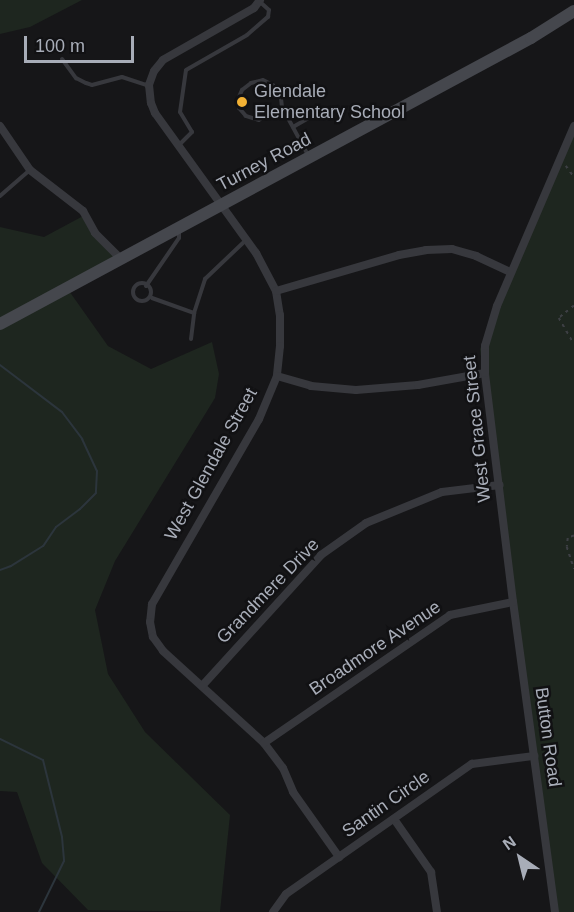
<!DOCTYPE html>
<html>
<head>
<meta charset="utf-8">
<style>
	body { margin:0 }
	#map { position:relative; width:574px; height:912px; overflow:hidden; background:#161618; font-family:Arial,sans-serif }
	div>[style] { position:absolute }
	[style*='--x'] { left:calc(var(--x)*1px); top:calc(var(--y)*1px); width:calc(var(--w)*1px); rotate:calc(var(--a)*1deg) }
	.green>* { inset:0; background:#1e261f }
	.stream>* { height:2px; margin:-1px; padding:0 1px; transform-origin:1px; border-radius:1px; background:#2c353c }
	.path>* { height:1.5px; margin-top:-0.75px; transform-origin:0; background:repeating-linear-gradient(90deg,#3d3f44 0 3px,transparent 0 7.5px) }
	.lane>* { height:4px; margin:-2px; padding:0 2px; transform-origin:2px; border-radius:2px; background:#37383d }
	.lane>.ring { margin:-2px; padding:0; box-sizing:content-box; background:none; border:4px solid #37383d; border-radius:50% }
	.street>* { height:8px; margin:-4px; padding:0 4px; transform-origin:4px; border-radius:4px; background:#37383d }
	.secondary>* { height:12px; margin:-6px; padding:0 6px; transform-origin:6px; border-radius:6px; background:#45474d }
	.dots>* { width:16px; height:16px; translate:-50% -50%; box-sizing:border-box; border:3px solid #111113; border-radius:50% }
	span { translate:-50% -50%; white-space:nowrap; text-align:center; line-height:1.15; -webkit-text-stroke:5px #111113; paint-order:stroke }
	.poi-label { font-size:18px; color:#a8adb8 }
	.left { translate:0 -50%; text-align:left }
	.street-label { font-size:18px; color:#a8adb8 }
	.north { position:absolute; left:490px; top:828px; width:60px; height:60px; -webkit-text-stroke:4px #111113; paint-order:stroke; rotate:325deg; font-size:16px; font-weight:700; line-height:24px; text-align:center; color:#a8adb8 }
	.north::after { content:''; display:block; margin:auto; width:21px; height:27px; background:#a8adb8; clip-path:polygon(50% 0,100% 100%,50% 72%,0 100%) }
	.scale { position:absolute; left:24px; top:36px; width:110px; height:27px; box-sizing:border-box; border:3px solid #a8adb8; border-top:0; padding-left:8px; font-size:18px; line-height:21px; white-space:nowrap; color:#a8adb8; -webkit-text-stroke:4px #111113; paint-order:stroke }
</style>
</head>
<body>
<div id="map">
	<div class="green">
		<i style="clip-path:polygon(0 0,82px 0,30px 27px,0 34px)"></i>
		<i style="clip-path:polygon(574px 132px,574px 912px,553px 912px,480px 349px)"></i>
		<i style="clip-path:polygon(85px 215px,121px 259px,67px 288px,108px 346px,151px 369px,212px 342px,219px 374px,215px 398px,115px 561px,95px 610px,108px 674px,145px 732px,230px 815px,220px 912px,88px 910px,42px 863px,17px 792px,0 791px,0 227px,44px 237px)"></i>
	</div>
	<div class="stream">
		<i style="--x:0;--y:365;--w:78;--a:37.2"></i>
		<i style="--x:62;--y:412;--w:34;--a:53"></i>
		<i style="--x:82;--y:439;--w:35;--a:65"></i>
		<i style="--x:97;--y:471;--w:22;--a:93"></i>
		<i style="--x:96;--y:493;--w:23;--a:135"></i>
		<i style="--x:80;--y:509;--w:30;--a:143"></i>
		<i style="--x:56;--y:527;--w:23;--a:124"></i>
		<i style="--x:43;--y:546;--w:38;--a:148"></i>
		<i style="--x:11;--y:566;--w:12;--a:160"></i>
		<i style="--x:0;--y:739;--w:48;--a:26"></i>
		<i style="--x:43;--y:760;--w:79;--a:76.1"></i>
		<i style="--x:62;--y:837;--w:24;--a:85"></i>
		<i style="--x:64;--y:861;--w:57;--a:116.1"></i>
	</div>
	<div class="path">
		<i style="--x:566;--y:166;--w:14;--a:54"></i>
		<i style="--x:574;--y:306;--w:19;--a:141"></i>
		<i style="--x:559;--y:318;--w:30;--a:60"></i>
		<i style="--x:574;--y:536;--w:6;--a:162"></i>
		<i style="--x:568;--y:538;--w:9;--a:96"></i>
		<i style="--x:567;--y:547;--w:23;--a:72"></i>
	</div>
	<div class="lane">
		<i style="--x:62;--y:59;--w:24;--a:54"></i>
		<i style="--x:76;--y:78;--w:11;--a:27"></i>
		<i style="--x:86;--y:83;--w:6;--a:18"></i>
		<i style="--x:92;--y:85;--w:31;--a:-15"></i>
		<i style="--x:122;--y:77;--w:26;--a:18"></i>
		<i style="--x:282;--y:107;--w:26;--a:151"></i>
		<i style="--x:259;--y:120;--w:14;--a:-163"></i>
		<i style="--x:246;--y:116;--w:11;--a:-131"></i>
		<i style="--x:239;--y:108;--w:9;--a:-96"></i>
		<i style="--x:238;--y:99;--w:10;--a:-66"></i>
		<i style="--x:242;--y:90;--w:11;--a:-38"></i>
		<i style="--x:251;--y:83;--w:12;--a:-14"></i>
		<i style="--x:263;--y:80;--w:11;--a:27"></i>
		<i style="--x:273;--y:85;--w:15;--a:58"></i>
		<i style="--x:281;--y:98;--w:9;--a:84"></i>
		<i style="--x:282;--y:107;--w:55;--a:61.6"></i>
		<i style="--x:293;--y:127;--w:28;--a:-30"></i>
		<i style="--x:180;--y:144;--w:17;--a:-45"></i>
		<i style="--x:192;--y:132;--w:23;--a:-121"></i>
		<i style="--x:180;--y:112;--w:42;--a:-81.9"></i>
		<i style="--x:186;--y:70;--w:70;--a:-29.8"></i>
		<i style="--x:247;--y:35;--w:28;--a:-41"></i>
		<i style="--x:268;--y:17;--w:7;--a:-82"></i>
		<i style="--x:269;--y:10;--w:12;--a:-138"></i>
		<i style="--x:0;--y:196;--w:38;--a:-41"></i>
		<i class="ring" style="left:133px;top:283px;width:14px;height:14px"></i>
		<i style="--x:146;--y:286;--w:58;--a:-55.5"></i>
		<i style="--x:179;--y:238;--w:6;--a:-90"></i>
		<i style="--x:152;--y:298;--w:45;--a:19.7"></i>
		<i style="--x:191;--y:339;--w:26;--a:-83"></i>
		<i style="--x:194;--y:313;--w:36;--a:-72"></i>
		<i style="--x:205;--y:279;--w:57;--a:-43.6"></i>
	</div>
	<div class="street">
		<i style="--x:260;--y:0;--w:10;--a:127"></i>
		<i style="--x:254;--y:8;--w:105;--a:150.3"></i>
		<i style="--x:163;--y:60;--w:14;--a:129"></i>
		<i style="--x:154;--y:71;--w:15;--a:110"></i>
		<i style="--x:149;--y:85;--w:18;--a:84"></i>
		<i style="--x:151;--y:103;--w:11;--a:68"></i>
		<i style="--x:155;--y:113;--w:173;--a:54.2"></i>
		<i style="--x:256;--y:253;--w:43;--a:62.2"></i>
		<i style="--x:276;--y:291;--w:24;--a:81"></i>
		<i style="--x:280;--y:315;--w:31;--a:90"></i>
		<i style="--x:280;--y:346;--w:30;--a:96"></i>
		<i style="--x:277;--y:376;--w:47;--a:112.7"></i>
		<i style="--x:259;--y:419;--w:214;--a:120"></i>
		<i style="--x:152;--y:604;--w:18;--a:96"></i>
		<i style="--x:150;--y:622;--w:15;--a:79"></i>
		<i style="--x:153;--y:637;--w:17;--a:54"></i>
		<i style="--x:163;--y:651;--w:137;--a:42.3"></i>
		<i style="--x:264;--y:743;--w:31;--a:53"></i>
		<i style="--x:283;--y:768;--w:26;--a:67"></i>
		<i style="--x:293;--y:792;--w:80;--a:54.7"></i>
		<i style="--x:0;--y:126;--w:53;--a:55.7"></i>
		<i style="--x:30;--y:170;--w:67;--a:37.7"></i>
		<i style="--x:83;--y:211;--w:25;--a:61"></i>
		<i style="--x:95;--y:233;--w:37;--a:45"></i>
		<i style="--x:276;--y:291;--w:128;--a:-16.3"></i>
		<i style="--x:399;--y:255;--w:27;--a:-10"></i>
		<i style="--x:426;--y:250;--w:26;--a:-2"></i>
		<i style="--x:452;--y:249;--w:25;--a:16"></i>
		<i style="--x:476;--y:256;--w:38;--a:25"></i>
		<i style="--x:277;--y:376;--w:35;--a:16"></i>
		<i style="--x:311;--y:386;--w:45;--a:5.1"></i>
		<i style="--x:356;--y:390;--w:62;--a:-4.6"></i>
		<i style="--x:418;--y:385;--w:68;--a:-10.2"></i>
		<i style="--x:202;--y:686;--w:177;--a:-47.7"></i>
		<i style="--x:321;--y:555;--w:55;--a:-35.4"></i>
		<i style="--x:366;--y:523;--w:82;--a:-22.2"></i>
		<i style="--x:442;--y:492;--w:58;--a:-6.9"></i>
		<i style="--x:264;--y:743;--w:226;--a:-34.5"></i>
		<i style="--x:450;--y:615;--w:64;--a:-11.7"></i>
		<i style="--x:394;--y:819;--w:65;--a:55.1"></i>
		<i style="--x:431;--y:872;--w:40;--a:81.5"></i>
		<i style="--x:273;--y:912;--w:22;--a:-54"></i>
		<i style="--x:286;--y:894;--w:227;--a:-35"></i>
		<i style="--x:472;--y:764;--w:63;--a:-7.4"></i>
		<i style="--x:555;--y:912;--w:313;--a:-97.7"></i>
		<i style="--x:513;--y:602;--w:231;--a:-97"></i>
		<i style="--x:485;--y:373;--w:27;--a:-90"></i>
		<i style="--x:485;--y:346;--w:42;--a:-73.3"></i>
		<i style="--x:497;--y:306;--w:196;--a:-66.8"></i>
	</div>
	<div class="secondary">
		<i style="--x:0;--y:324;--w:603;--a:-28.31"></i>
		<i style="--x:531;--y:38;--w:51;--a:-32.1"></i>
	</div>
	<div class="dots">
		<i style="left:242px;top:102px;background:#f2b134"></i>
	</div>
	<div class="poi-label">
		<span class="left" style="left:254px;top:102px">Glendale<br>Elementary School</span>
	</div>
	<div class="street-label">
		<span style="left:264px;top:162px;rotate:-28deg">Turney Road</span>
		<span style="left:477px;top:429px;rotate:-96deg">West Grace Street</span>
		<span style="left:211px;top:464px;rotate:-61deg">West Glendale Street</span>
		<span style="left:268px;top:591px;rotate:-46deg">Grandmere Drive</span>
		<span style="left:375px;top:648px;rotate:-34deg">Broadmore Avenue</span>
		<span style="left:548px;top:737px;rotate:82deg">Button Road</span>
		<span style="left:386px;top:804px;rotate:-35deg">Santin Circle</span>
	</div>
	<div class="north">N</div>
	<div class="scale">100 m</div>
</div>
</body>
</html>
